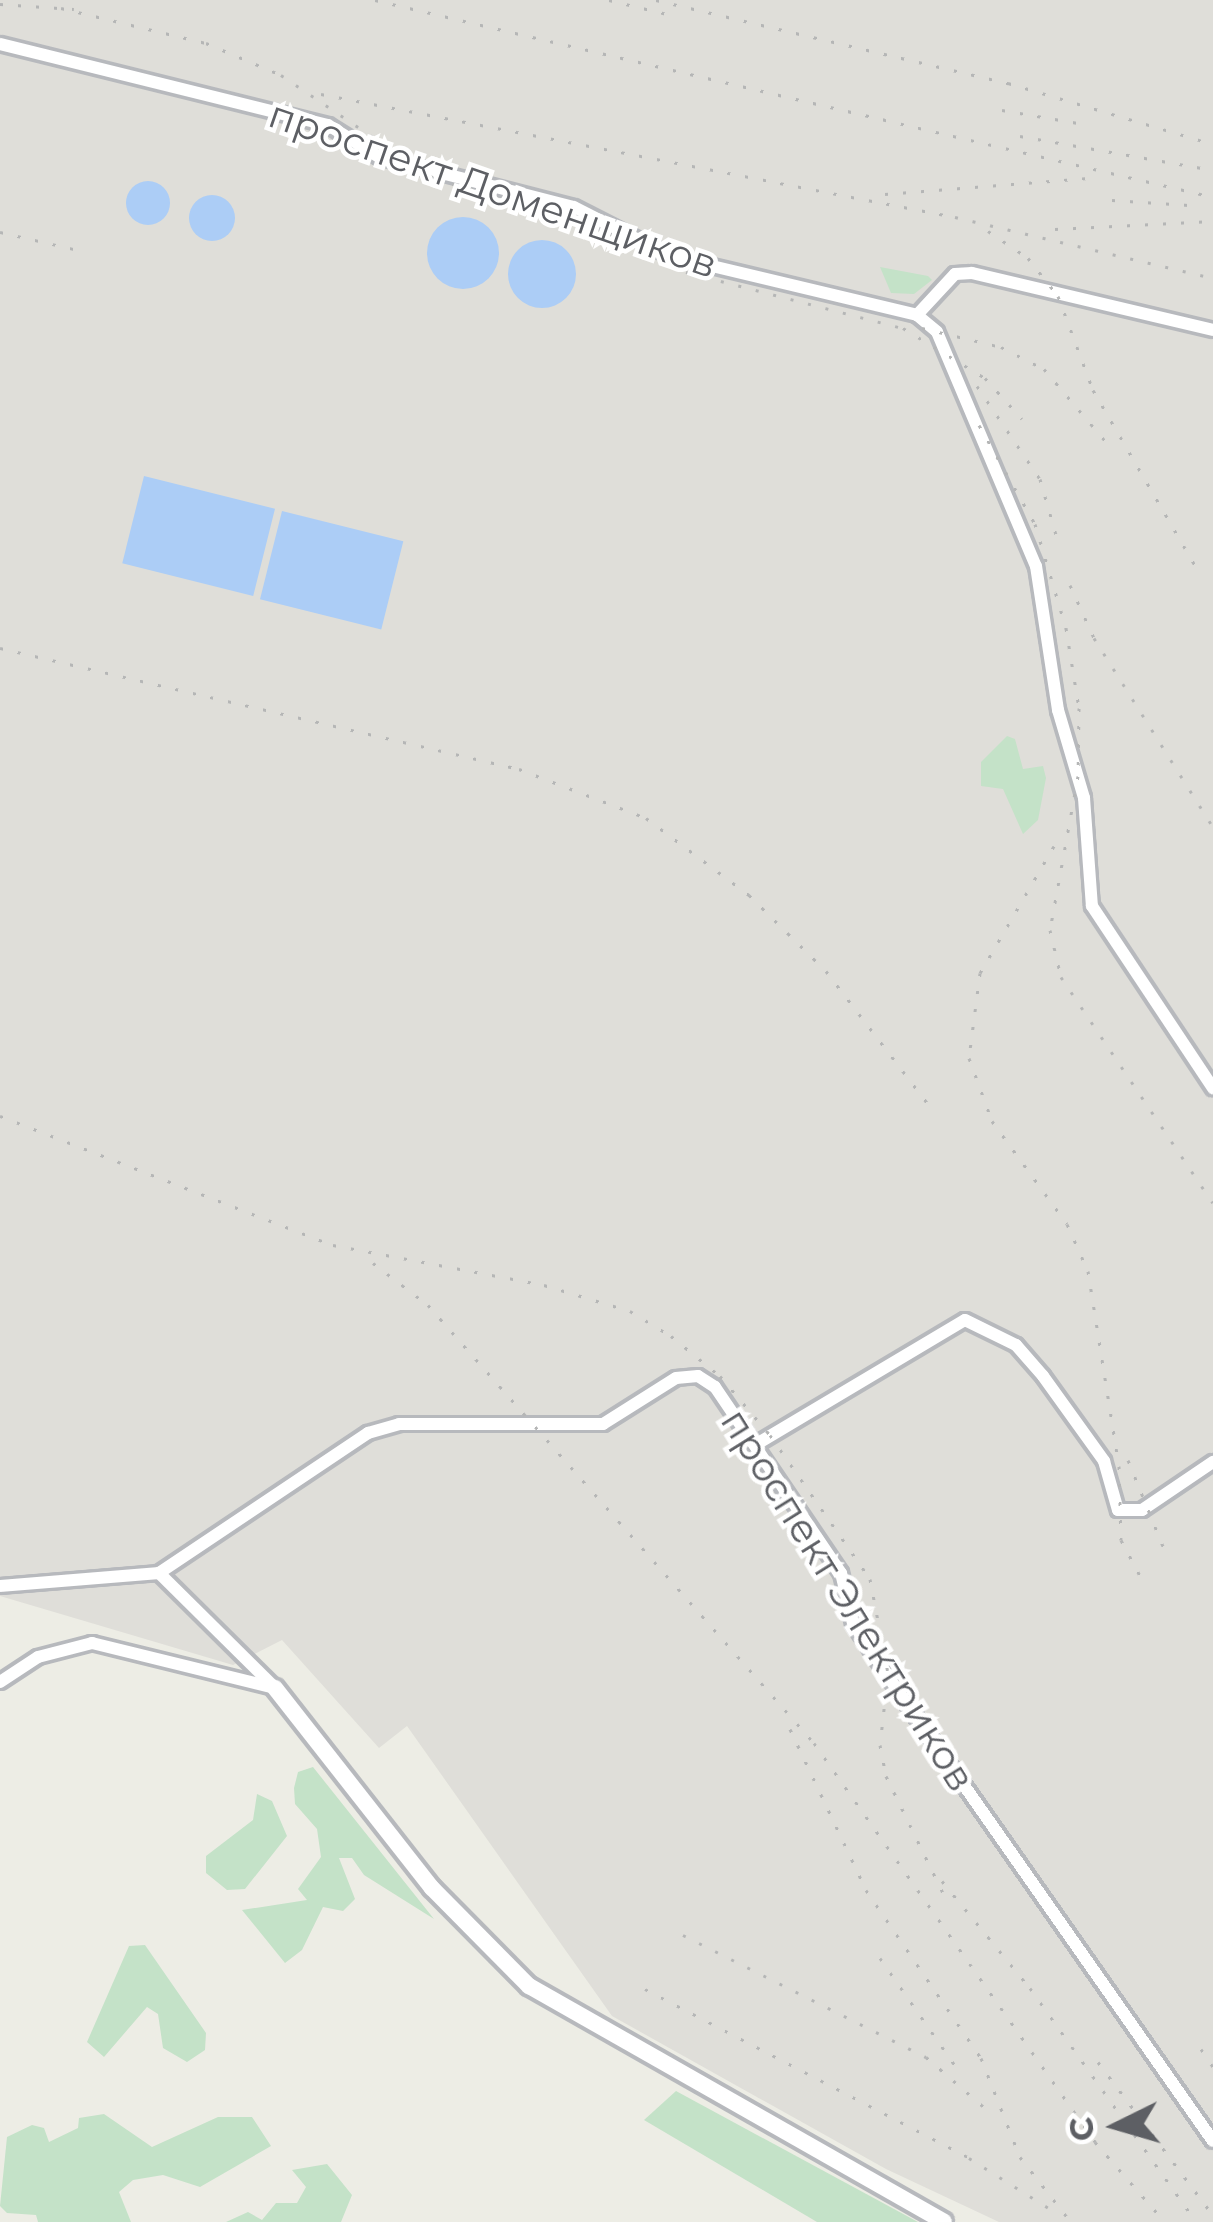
<!DOCTYPE html>
<html>
<head>
<meta charset="utf-8">
<style>
	body { margin:0 }
	#map { position:relative; width:1213px; height:2222px; overflow:hidden; background:#edede5; font-family:Montserrat,sans-serif }
	div>[style] { position:absolute }
	[style*='--x'] { left:calc(var(--x)*1px); top:calc(var(--y)*1px); width:calc(var(--w)*1px); rotate:calc(var(--a)*1deg) }
	.industrial>* { inset:0; background:#dfded9 }
	.green>* { inset:0; background:#c4e2c8 }
	.water>* { inset:0; background:#accdf6; transform-origin:0 0 }
	.round { border-radius:50% }
	.roads { filter:drop-shadow(3px 0 #b7b9bd) drop-shadow(-3px 0 #b7b9bd) drop-shadow(0 3px #b7b9bd) drop-shadow(0 -3px #b7b9bd) }
	.street>* { height:12px; margin:-6px; padding:0 6px; transform-origin:6px; border-radius:6px; background:#fff }
	.secondary>* { height:16px; margin:-8px; padding:0 8px; transform-origin:8px; border-radius:8px; background:#fff }
	.rail>* { height:3px; margin-top:-1.5px; transform-origin:0; background:repeating-linear-gradient(90deg,#b5b6b6 0 3px,transparent 0 18px) }
	span { translate:-50% -50%; white-space:nowrap; text-align:center; line-height:1.15; -webkit-text-stroke:9px #fff; paint-order:stroke }
	.street-label { font-size:39px; color:#5d5f64 }
	.north { position:absolute; left:1057px; top:2066px; width:120px; height:120px; -webkit-text-stroke:9px #fff; paint-order:stroke; rotate:265deg; font-size:33px; font-weight:700; line-height:48px; text-align:center; color:#5d5f64 }
	.north::after { content:''; display:block; margin:auto; width:42px; height:54px; background:#5d5f64; clip-path:polygon(50% 0,100% 100%,50% 72%,0 100%) }
</style>
</head>
<body>
<div id="map">
	<div class="industrial">
		<i style="clip-path:polygon(0 0,1213px 0,1213px 2222px,999px 2222px,886px 2169px,612px 2016px,407px 1726px,379px 1748px,282px 1640px,233px 1665px,0 1596px)"></i>
	</div>
	<div class="green">
		<i style="clip-path:polygon(880px 267px,928px 276px,932px 280px,914px 294px,891px 293px)"></i>
		<i style="clip-path:polygon(1007px 736px,1015px 739px,1023px 769px,1043px 766px,1046px 778px,1038px 820px,1023px 834px,1003px 789px,981px 786px,981px 762px)"></i>
		<i style="clip-path:polygon(313px 1767px,434px 1919px,364px 1875px,352px 1858px,339px 1858px,355px 1899px,343px 1911px,323px 1907px,302px 1950px,285px 1963px,242px 1910px,307px 1900px,298px 1889px,321px 1857px,317px 1829px,295px 1804px,294px 1788px,298px 1772px)"></i>
		<i style="clip-path:polygon(257px 1794px,272px 1801px,287px 1836px,245px 1889px,227px 1890px,206px 1873px,206px 1856px,253px 1820px)"></i>
		<i style="clip-path:polygon(145px 1945px,206px 2033px,205px 2050px,187px 2062px,163px 2048px,158px 2014px,147px 2007px,104px 2057px,87px 2042px,129px 1946px)"></i>
		<i style="clip-path:polygon(676px 2091px,918px 2222px,817px 2222px,644px 2120px)"></i>
		<i style="clip-path:polygon(104px 2114px,152px 2147px,218px 2117px,252px 2117px,271px 2146px,200px 2187px,163px 2175px,133px 2180px,119px 2192px,131px 2222px,38px 2222px,36px 2215px,7px 2213px,0 2206px,7px 2137px,32px 2125px,44px 2128px,49px 2142px,78px 2128px,79px 2118px)"></i>
		<i style="clip-path:polygon(327px 2164px,352px 2195px,341px 2222px,226px 2222px,248px 2212px,262px 2220px,276px 2203px,297px 2203px,306px 2187px,292px 2170px)"></i>
	</div>
	<div class="water">
		<i class="round" style="left:126px;top:181px;width:44px;height:44px"></i>
		<i class="round" style="left:189px;top:195px;width:46px;height:46px"></i>
		<i class="round" style="left:427px;top:217px;width:72px;height:72px"></i>
		<i class="round" style="left:508px;top:240px;width:68px;height:68px"></i>
		<i style="left:144px;top:476px;width:135px;height:90px;rotate:14deg"></i>
		<i style="left:282px;top:511px;width:125px;height:91px;rotate:14deg"></i>
	</div>
	<div class="roads">
		<div class="street">
			<i style="--x:0;--y:44;--w:338;--a:13.9"></i>
			<i style="--x:328;--y:125;--w:60;--a:32.1"></i>
			<i style="--x:379;--y:157;--w:201;--a:14.4"></i>
			<i style="--x:574;--y:207;--w:108;--a:27"></i>
			<i style="--x:670;--y:256;--w:254;--a:13.4"></i>
			<i style="--x:917;--y:315;--w:26;--a:40"></i>
			<i style="--x:937;--y:332;--w:254;--a:67.1"></i>
			<i style="--x:1036;--y:566;--w:146;--a:81.3"></i>
			<i style="--x:1058;--y:710;--w:92;--a:73.5"></i>
			<i style="--x:1084;--y:798;--w:108;--a:85.8"></i>
			<i style="--x:1092;--y:906;--w:219;--a:56.4"></i>
			<i style="--x:917;--y:315;--w:56;--a:-47.2"></i>
			<i style="--x:955;--y:274;--w:17;--a:-3"></i>
			<i style="--x:972;--y:273;--w:248;--a:13.3"></i>
			<i style="--x:755;--y:1445;--w:244;--a:-30.8"></i>
			<i style="--x:965;--y:1320;--w:57;--a:26.1"></i>
			<i style="--x:1016;--y:1345;--w:41;--a:48.9"></i>
			<i style="--x:1043;--y:1376;--w:105;--a:54.3"></i>
			<i style="--x:1104;--y:1461;--w:51;--a:74.1"></i>
			<i style="--x:1118;--y:1510;--w:24;--a:0"></i>
			<i style="--x:1142;--y:1510;--w:86;--a:-34.1"></i>
			<i style="--x:159;--y:1573;--w:252;--a:-33.8"></i>
			<i style="--x:368;--y:1433;--w:32;--a:-16"></i>
			<i style="--x:399;--y:1424;--w:204;--a:0"></i>
			<i style="--x:603;--y:1424;--w:86;--a:-32.2"></i>
			<i style="--x:676;--y:1378;--w:22;--a:-5"></i>
			<i style="--x:698;--y:1376;--w:20;--a:33"></i>
			<i style="--x:715;--y:1387;--w:225;--a:55.9"></i>
			<i style="--x:841;--y:1573;--w:51;--a:76.5"></i>
			<i style="--x:853;--y:1623;--w:82;--a:56.5"></i>
			<i style="--x:898;--y:1691;--w:549;--a:55.01"></i>
			<i style="--x:159;--y:1573;--w:161;--a:44.7"></i>
			<i style="--x:0;--y:1586;--w:160;--a:-4.7"></i>
			<i style="--x:0;--y:1682;--w:45;--a:-33.3"></i>
			<i style="--x:38;--y:1657;--w:56;--a:-14.5"></i>
			<i style="--x:92;--y:1643;--w:188;--a:13.8"></i>
		</div>
		<div class="secondary">
			<i style="--x:275;--y:1688;--w:254;--a:51.9"></i>
			<i style="--x:432;--y:1888;--w:138;--a:45.3"></i>
			<i style="--x:529;--y:1986;--w:477;--a:29.6"></i>
		</div>
	</div>
	<div class="rail">
		<i style="--x:375;--y:0;--w:861;--a:13.23"></i>
		<i style="--x:609;--y:0;--w:64;--a:13.6"></i>
		<i style="--x:656;--y:0;--w:362;--a:13.3"></i>
		<i style="--x:1008;--y:83;--w:214;--a:16.6"></i>
		<i style="--x:0;--y:4;--w:74;--a:3.9"></i>
		<i style="--x:61;--y:8;--w:149;--a:13.6"></i>
		<i style="--x:206;--y:43;--w:82;--a:23.1"></i>
		<i style="--x:281;--y:75;--w:186;--a:34"></i>
		<i style="--x:435;--y:179;--w:148;--a:15.3"></i>
		<i style="--x:578;--y:218;--w:121;--a:26.6"></i>
		<i style="--x:686;--y:272;--w:224;--a:14.5"></i>
		<i style="--x:903;--y:328;--w:96;--a:31.4"></i>
		<i style="--x:985;--y:378;--w:55;--a:47.9"></i>
		<i style="--x:321;--y:94;--w:646;--a:10.98"></i>
		<i style="--x:955;--y:217;--w:265;--a:13.3"></i>
		<i style="--x:1002;--y:110;--w:83;--a:9.7"></i>
		<i style="--x:1020;--y:136;--w:196;--a:10"></i>
		<i style="--x:885;--y:194;--w:204;--a:-4.5"></i>
		<i style="--x:1112;--y:200;--w:77;--a:3.7"></i>
		<i style="--x:1055;--y:229;--w:158;--a:-2.9"></i>
		<i style="--x:988;--y:231;--w:48;--a:34"></i>
		<i style="--x:1028;--y:258;--w:48;--a:51.7"></i>
		<i style="--x:1058;--y:296;--w:100;--a:69.6"></i>
		<i style="--x:1093;--y:390;--w:207;--a:59.8"></i>
		<i style="--x:0;--y:232;--w:84;--a:13"></i>
		<i style="--x:922;--y:328;--w:81;--a:13.5"></i>
		<i style="--x:1001;--y:347;--w:48;--a:27.1"></i>
		<i style="--x:1044;--y:369;--w:97;--a:49.6"></i>
		<i style="--x:977;--y:386;--w:112;--a:55.9"></i>
		<i style="--x:1040;--y:479;--w:69;--a:73.9"></i>
		<i style="--x:979;--y:425;--w:114;--a:60.5"></i>
		<i style="--x:1035;--y:524;--w:109;--a:73.4"></i>
		<i style="--x:1066;--y:628;--w:81;--a:80.8"></i>
		<i style="--x:1079;--y:708;--w:68;--a:90.8"></i>
		<i style="--x:1078;--y:776;--w:157;--a:100.3"></i>
		<i style="--x:1050;--y:930;--w:48;--a:76.8"></i>
		<i style="--x:1061;--y:977;--w:272;--a:56.1"></i>
		<i style="--x:1070;--y:585;--w:58;--a:65.6"></i>
		<i style="--x:1094;--y:638;--w:223;--a:57.8"></i>
		<i style="--x:0;--y:648;--w:533;--a:13.12"></i>
		<i style="--x:519;--y:769;--w:136;--a:21.1"></i>
		<i style="--x:646;--y:818;--w:129;--a:36.8"></i>
		<i style="--x:749;--y:895;--w:108;--a:44.6"></i>
		<i style="--x:826;--y:971;--w:179;--a:52.5"></i>
		<i style="--x:1054;--y:846;--w:147;--a:120.2"></i>
		<i style="--x:980;--y:973;--w:86;--a:97.4"></i>
		<i style="--x:969;--y:1058;--w:67;--a:69.9"></i>
		<i style="--x:992;--y:1121;--w:127;--a:53.9"></i>
		<i style="--x:1067;--y:1224;--w:51;--a:65.9"></i>
		<i style="--x:1088;--y:1271;--w:197;--a:81"></i>
		<i style="--x:1119;--y:1466;--w:74;--a:88.5"></i>
		<i style="--x:1121;--y:1540;--w:40;--a:62"></i>
		<i style="--x:0;--y:1116;--w:357;--a:21.2"></i>
		<i style="--x:333;--y:1245;--w:215;--a:10.7"></i>
		<i style="--x:544;--y:1285;--w:90;--a:16.8"></i>
		<i style="--x:630;--y:1311;--w:48;--a:31.4"></i>
		<i style="--x:671;--y:1336;--w:63;--a:39.2"></i>
		<i style="--x:720;--y:1376;--w:77;--a:49.7"></i>
		<i style="--x:770;--y:1435;--w:175;--a:55.2"></i>
		<i style="--x:870;--y:1579;--w:96;--a:79.2"></i>
		<i style="--x:888;--y:1673;--w:72;--a:96.3"></i>
		<i style="--x:880;--y:1745;--w:32;--a:79"></i>
		<i style="--x:886;--y:1776;--w:135;--a:64"></i>
		<i style="--x:373;--y:1263;--w:69;--a:37.4"></i>
		<i style="--x:428;--y:1305;--w:584;--a:48.61"></i>
		<i style="--x:814;--y:1743;--w:488;--a:54.8"></i>
		<i style="--x:1095;--y:2142;--w:106;--a:48.8"></i>
		<i style="--x:1128;--y:1460;--w:104;--a:67.9"></i>
		<i style="--x:790;--y:1729;--w:178;--a:64.7"></i>
		<i style="--x:866;--y:1890;--w:204;--a:55.6"></i>
		<i style="--x:981;--y:2058;--w:106;--a:68.5"></i>
		<i style="--x:1020;--y:2157;--w:83;--a:51.9"></i>
		<i style="--x:942;--y:1881;--w:139;--a:50.6"></i>
		<i style="--x:1030;--y:1988;--w:287;--a:54.6"></i>
		<i style="--x:683;--y:1935;--w:272;--a:26.7"></i>
		<i style="--x:926;--y:2057;--w:79;--a:40.9"></i>
		<i style="--x:880;--y:1958;--w:141;--a:55.1"></i>
		<i style="--x:645;--y:1989;--w:365;--a:27.5"></i>
		<i style="--x:969;--y:2158;--w:102;--a:32.1"></i>
		<i style="--x:1201;--y:2049;--w:22;--a:56"></i>
		<i style="--x:1098;--y:2062;--w:191;--a:53.1"></i>
	</div>
	<div class="street-label">
		<span style="left:493px;top:189px;rotate:19deg">проспект Доменщиков</span>
		<span style="left:848px;top:1600px;rotate:58deg">проспект Электриков</span>
	</div>
	<div class="north">С</div>
</div>
</body>
</html>
